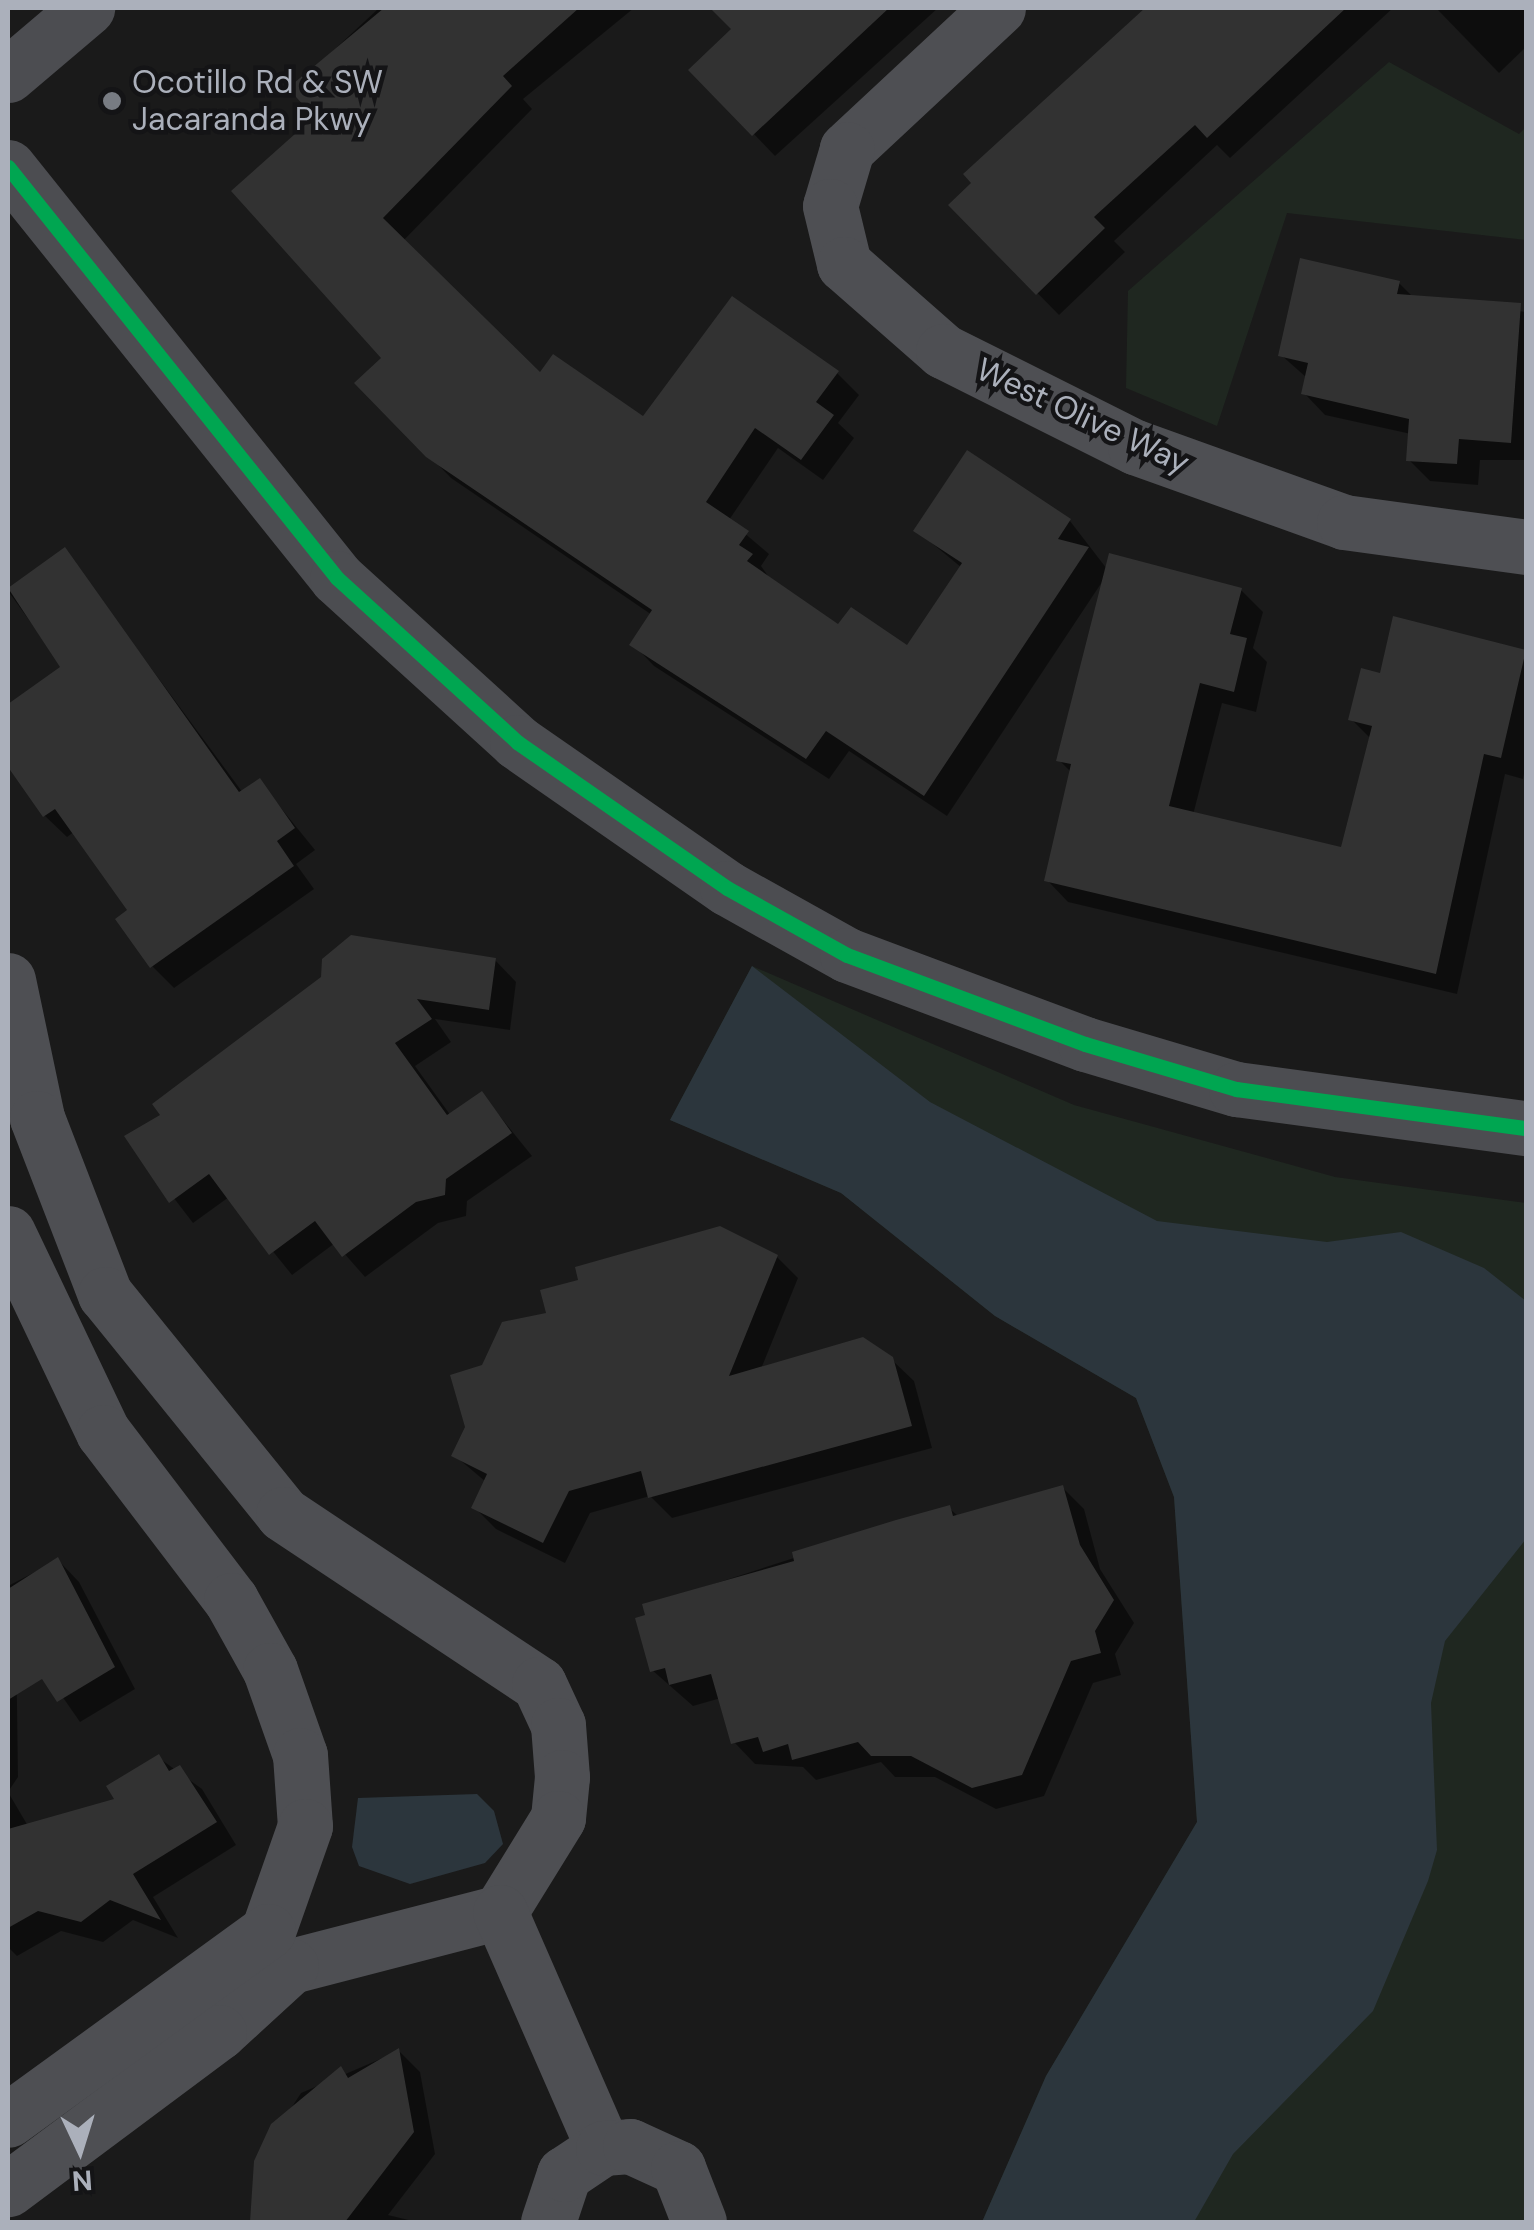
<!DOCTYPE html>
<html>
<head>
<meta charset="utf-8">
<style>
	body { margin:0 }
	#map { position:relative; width:1534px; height:2230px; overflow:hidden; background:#1a1a1a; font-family:"DM Sans",sans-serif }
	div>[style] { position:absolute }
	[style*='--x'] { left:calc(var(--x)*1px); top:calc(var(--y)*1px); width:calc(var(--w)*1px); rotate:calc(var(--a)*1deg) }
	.green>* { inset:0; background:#1f2720 }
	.water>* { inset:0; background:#2c363d }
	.shadow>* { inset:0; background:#0007 }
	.building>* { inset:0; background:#323232 }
	.street>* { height:55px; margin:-27.5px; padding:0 27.5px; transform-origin:27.5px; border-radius:27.5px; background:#4e4f53 }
	.secondary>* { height:55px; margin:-27.5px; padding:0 27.5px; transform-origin:27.5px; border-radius:27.5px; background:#4c4d51 }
	.bus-1>* { height:15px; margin:-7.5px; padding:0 7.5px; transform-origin:7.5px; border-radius:7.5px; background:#00a651 }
	.dots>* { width:28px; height:28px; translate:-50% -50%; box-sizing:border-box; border:5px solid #141416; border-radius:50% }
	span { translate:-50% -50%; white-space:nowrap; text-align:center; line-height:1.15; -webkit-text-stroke:9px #141416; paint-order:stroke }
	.poi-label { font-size:32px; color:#abb0bb }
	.left { translate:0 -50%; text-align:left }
	.street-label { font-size:32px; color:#abb0bb }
	.frame { position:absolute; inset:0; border:10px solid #abb0bb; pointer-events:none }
	.north { position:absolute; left:30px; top:2100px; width:100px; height:100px; -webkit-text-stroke:8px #141416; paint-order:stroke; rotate:176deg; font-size:28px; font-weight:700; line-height:40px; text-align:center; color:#abb0bb }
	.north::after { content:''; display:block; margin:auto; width:35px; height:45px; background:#abb0bb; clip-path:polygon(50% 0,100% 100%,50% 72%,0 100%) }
</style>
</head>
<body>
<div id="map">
	<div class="green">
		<i style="clip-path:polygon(1389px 62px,1519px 134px,1526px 127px,1526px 240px,1287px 213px,1217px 426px,1126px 388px,1128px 291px)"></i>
		<i style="clip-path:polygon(752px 966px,1074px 1105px,1335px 1177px,1526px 1203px,1526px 2222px,982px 2222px,1046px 2076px,1197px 1822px,1174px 1497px,1136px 1398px,995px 1316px,841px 1193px,670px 1120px)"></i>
	</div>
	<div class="water">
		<i style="clip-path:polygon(752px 966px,930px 1102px,1157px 1221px,1327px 1242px,1401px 1232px,1484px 1268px,1526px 1301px,1526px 1539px,1445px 1641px,1431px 1703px,1437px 1850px,1428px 1881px,1373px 2011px,1233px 2154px,1194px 2222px,982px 2222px,1046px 2076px,1197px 1822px,1174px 1497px,1136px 1398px,995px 1316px,841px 1193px,670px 1120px)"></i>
		<i style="clip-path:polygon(477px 1794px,494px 1811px,503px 1844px,485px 1863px,410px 1884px,359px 1866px,352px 1847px,358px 1798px)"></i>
	</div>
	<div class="shadow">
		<i style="clip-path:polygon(379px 8px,634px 8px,523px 99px,532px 109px,403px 241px,541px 375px,643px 420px,837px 373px,859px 395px,838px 423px,854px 438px,823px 480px,778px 448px,729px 520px,769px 554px,761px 566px,771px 580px,839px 628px,908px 648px,962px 568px,916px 530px,967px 454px,1070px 521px,1107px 569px,1241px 590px,1263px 612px,1253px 648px,1267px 662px,1256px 712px,1222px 703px,1193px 815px,1343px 850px,1371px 739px,1351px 719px,1382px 677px,1395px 620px,1526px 652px,1526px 764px,1523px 779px,1505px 774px,1457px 994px,1068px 902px,1047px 880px,1072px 773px,1059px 760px,1104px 579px,947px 816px,849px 751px,829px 779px,654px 666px,633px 644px,652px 615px,451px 478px,358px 383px,384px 358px,318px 117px,292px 89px)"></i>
		<i style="clip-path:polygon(714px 8px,938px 8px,775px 156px,692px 70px,735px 29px)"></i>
		<i style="clip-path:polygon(1149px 8px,1393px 8px,1230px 158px,1217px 145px,1114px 241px,1125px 252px,1059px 315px,951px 205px,975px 183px,967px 174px)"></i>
		<i style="clip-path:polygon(1436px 8px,1526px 8px,1526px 47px,1499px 73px)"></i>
		<i style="clip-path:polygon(1399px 283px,1413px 297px,1526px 312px,1526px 460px,1480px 460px,1478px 485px,1430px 481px,1409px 460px,1411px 434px,1325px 415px,1304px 393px,1307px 378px,1281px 355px)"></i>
		<i style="clip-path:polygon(64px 550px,243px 793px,259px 781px,315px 850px,296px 864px,314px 889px,174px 988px,152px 966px,130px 911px,74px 832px,67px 837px,45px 816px,8px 753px,8px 707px,63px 667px,8px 591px)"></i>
		<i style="clip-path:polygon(495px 960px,516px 982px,510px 1030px,435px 1019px,451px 1042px,415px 1066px,451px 1116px,482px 1094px,532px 1156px,467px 1201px,466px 1216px,438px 1223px,365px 1277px,335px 1243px,292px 1275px,229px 1197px,193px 1223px,127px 1137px)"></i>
		<i style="clip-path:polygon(777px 1257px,798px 1278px,761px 1369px,891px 1359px,914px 1381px,932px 1448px,672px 1518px,650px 1496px,590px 1513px,565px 1563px,496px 1529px,474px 1507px,486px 1482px,454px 1455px)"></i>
		<i style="clip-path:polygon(1063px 1488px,1084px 1509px,1100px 1569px,1134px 1623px,1115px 1654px,1121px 1675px,1093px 1683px,1044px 1796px,996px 1809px,935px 1777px,895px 1777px,881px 1762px,816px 1780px,803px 1767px,755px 1764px,734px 1742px,721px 1698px,693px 1706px,652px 1670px,645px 1606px,949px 1508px,959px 1517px)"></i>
		<i style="clip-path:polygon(58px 1560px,79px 1582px,135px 1689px,80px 1722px,16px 1630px,18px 1777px,8px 1792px,28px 1826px,117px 1800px,159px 1758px,202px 1789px,236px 1845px,153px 1897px,178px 1938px,133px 1920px,103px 1942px,61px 1931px,17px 1956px,8px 1947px,8px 1586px)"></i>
		<i style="clip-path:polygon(399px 2051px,420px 2072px,435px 2154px,388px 2215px,417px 2222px,259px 2222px,256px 2162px,301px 2093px)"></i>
	</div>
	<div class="building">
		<i style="clip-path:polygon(384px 8px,579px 8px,503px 76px,512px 86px,383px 218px,540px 372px,553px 354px,643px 416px,732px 296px,839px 371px,816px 402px,834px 415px,801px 460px,755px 428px,706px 502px,749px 531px,739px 545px,753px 554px,747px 561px,838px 624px,851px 607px,907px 645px,962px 563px,913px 531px,967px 450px,1071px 519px,1058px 539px,1089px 547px,924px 796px,826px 731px,806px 759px,629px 645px,652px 610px,426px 457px,354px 383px,381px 358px,231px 191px,314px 117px,288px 88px)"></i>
		<i style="clip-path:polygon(710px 8px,889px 8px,752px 136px,688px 70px,731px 29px)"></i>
		<i style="clip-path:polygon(1145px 8px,1346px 8px,1207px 138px,1195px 125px,1094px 217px,1105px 228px,1036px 295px,948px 205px,971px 183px,963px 174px)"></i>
		<i style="clip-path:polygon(1300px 258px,1400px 281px,1397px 294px,1521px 303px,1511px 443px,1459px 439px,1457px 464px,1406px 461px,1409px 419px,1301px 394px,1308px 363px,1278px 356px)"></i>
		<i style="clip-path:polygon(65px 547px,239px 792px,260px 778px,295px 828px,277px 841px,294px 866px,150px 968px,115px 919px,127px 910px,55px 809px,43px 817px,8px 767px,8px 704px,60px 667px,8px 588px)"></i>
		<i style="clip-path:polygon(1109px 553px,1242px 588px,1230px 634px,1247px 638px,1234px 692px,1200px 683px,1169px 806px,1341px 847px,1372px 726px,1348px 720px,1361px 668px,1380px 673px,1393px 616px,1526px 650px,1501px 758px,1484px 754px,1436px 974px,1044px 881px,1071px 764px,1056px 761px)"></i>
		<i style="clip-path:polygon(351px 935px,496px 958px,489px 1010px,417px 999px,432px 1019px,395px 1043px,447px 1115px,482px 1091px,512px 1133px,446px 1179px,445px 1195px,416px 1202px,342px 1257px,315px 1221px,269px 1255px,209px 1174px,169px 1203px,124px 1136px,160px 1115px,152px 1104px,321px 977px,322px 959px)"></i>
		<i style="clip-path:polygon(720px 1226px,778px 1255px,729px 1376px,863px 1337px,893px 1357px,912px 1426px,648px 1498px,641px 1471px,569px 1491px,543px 1543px,471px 1508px,487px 1474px,451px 1456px,465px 1427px,450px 1375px,482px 1365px,502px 1322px,546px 1313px,540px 1290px,578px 1280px,575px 1267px)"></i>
		<i style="clip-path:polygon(1063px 1485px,1080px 1545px,1114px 1600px,1095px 1631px,1101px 1653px,1071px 1661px,1022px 1775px,972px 1788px,911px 1756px,871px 1756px,858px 1742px,792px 1760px,788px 1744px,763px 1752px,758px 1737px,731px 1744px,711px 1674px,669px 1685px,665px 1668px,650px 1672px,635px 1618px,645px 1615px,642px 1604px,794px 1561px,792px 1552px,896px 1520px,950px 1505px,953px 1516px)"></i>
		<i style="clip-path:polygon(58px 1557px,115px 1667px,57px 1702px,42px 1679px,8px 1700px,8px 1589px)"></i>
		<i style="clip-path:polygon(159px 1754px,169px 1771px,180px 1765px,217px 1822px,133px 1874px,161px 1920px,110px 1900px,81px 1922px,38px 1911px,8px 1928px,8px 1829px,114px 1799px,106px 1786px)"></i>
		<i style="clip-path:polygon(399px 2048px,414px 2132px,345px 2222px,250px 2222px,254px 2161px,271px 2124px,341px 2066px,348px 2078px)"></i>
	</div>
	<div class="street">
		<i style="--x:998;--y:8;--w:207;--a:137"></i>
		<i style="--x:847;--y:149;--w:59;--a:106.6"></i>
		<i style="--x:830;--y:206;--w:60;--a:76.4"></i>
		<i style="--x:844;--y:264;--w:132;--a:41.3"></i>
		<i style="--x:943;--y:351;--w:215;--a:26.6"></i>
		<i style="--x:1135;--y:447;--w:222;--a:19.7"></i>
		<i style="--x:1344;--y:522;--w:184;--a:7.8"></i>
		<i style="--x:8;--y:980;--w:141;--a:78.1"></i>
		<i style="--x:37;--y:1118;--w:189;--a:68.9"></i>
		<i style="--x:105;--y:1294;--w:283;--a:51"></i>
		<i style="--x:283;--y:1514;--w:307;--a:33.6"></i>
		<i style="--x:539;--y:1684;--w:45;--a:65.1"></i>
		<i style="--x:558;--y:1725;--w:52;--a:85.6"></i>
		<i style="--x:562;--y:1777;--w:41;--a:95.6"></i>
		<i style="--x:558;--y:1818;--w:110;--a:121.7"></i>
		<i style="--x:500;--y:1912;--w:216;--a:165.5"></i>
		<i style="--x:291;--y:1966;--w:98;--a:137.5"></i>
		<i style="--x:219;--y:2032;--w:263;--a:143.3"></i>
		<i style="--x:8;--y:1233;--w:221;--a:64.5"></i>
		<i style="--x:103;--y:1432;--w:211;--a:52.7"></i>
		<i style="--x:231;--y:1600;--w:80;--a:60.9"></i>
		<i style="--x:270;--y:1670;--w:90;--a:70.6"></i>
		<i style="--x:300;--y:1755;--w:71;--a:86"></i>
		<i style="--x:305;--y:1826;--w:111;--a:109.4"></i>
		<i style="--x:268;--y:1931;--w:321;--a:144"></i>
		<i style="--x:500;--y:1912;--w:257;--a:66.4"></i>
		<i style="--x:548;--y:2222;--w:51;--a:-71.6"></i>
		<i style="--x:564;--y:2174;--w:47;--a:-33.7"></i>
		<i style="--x:603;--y:2148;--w:27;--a:-4"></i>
		<i style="--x:630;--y:2146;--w:53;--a:24.6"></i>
		<i style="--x:678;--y:2168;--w:58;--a:68.7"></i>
	</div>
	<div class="secondary">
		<i style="--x:8;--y:75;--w:104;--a:-40.3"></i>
		<i style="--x:8;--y:167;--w:526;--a:51.32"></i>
		<i style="--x:337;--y:578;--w:244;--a:42.3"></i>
		<i style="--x:517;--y:742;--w:256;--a:34.8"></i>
		<i style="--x:727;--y:888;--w:137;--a:29.2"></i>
		<i style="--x:847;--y:955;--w:254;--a:20.5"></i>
		<i style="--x:1085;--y:1044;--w:158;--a:16.6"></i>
		<i style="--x:1236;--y:1089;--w:293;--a:7.7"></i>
	</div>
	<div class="bus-1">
		<i style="--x:8;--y:167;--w:526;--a:51.32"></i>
		<i style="--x:337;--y:578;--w:244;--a:42.3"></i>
		<i style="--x:517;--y:742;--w:256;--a:34.8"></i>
		<i style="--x:727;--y:888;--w:137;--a:29.2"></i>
		<i style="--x:847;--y:955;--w:254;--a:20.5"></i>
		<i style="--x:1085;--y:1044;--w:158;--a:16.6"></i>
		<i style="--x:1236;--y:1089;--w:293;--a:7.7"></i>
	</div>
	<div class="dots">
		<i style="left:112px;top:101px;background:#787c83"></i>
	</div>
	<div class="poi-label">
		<span class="left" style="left:132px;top:101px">Ocotillo Rd &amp; SW<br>Jacaranda Pkwy</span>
	</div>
	<div class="street-label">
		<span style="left:1083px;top:416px;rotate:25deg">West Olive Way</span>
	</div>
	<div class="frame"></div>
	<div class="north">N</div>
</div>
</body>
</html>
